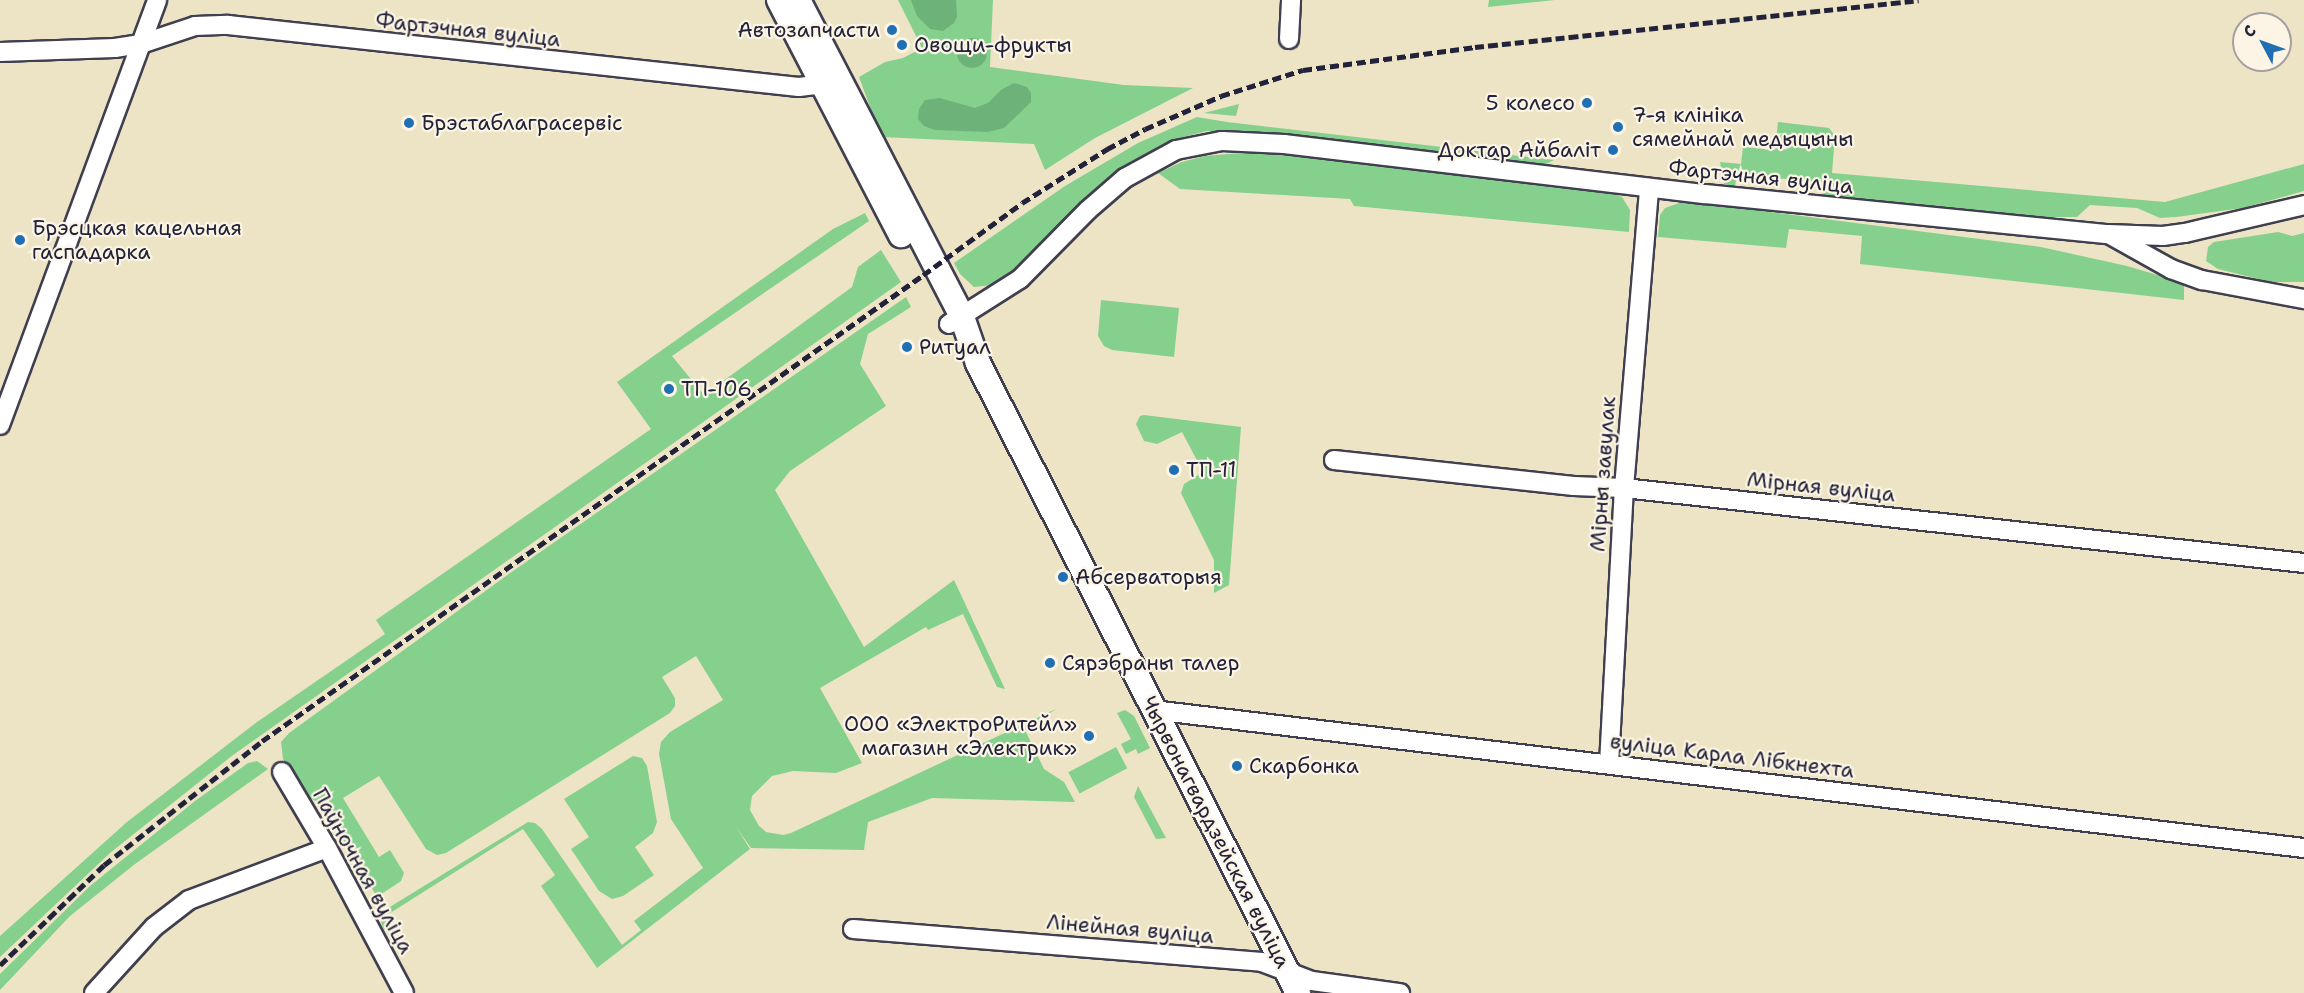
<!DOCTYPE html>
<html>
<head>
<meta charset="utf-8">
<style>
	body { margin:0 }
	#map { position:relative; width:2304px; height:993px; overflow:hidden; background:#ece4c4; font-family:"Shantell Sans",sans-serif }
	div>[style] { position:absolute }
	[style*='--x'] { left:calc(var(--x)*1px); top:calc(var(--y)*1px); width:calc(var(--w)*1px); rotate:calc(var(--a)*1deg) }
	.green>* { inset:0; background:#86d08e; transform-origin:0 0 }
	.forest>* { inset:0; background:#6cb279 }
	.round { border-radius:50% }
	.roads { filter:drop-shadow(2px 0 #403f50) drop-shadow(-2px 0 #403f50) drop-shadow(0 2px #403f50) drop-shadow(0 -2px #403f50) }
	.minor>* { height:18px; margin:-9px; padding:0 9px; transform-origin:9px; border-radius:9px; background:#fff }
	.major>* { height:24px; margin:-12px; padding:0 12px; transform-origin:12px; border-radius:12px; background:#fff }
	.rail>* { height:4.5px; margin-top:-2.25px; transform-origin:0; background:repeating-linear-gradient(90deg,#22223b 0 9px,transparent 0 13.5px) }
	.dots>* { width:16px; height:16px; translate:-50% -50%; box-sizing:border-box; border:3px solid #fcf5e5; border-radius:50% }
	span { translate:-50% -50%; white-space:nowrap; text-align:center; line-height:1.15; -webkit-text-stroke:4.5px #fcf5e5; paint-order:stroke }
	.street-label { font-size:21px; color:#22223b }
	.poi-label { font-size:21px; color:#22223b }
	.right { translate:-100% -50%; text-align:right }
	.left { translate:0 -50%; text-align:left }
	.north { position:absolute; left:2232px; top:12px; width:60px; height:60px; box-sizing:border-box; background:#fcf5e5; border:2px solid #a5a1a1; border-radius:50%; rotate:311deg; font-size:16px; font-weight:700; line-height:24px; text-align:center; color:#22223b }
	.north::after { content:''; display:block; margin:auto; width:21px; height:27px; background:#1f6fb2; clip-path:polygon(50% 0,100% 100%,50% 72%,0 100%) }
</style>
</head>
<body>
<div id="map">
	<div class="green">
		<i style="clip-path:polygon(898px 0,993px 0,990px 67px,1124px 85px,1193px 88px,1095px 138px,1045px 170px,1034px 144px,881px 137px,859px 77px,885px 62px,903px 58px,922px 48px)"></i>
		<i style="clip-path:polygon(1489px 0,1555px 0,1488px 7px)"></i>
		<i style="clip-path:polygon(1239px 104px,1236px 116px,1204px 113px)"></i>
		<i style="clip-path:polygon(1197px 117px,1227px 122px,1554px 160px,1542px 166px,1251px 132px,1207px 131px,1172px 140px,1108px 178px,1018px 266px,994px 285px,974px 287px,960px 274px,954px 263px,1065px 186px,1138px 143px)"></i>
		<i style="clip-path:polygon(1778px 122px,1829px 128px,1835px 136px,1832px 173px,2165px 202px,2304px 164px,2304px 191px,2243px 208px,2176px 217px,2160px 218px,2137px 208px,2090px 205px,2077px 217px,2016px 217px,1823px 198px,1824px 183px,1737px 174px,1735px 187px,1724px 184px,1720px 162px,1741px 164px,1743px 147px,1775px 150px)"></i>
		<i style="clip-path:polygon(1253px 152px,1287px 153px,1609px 191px,1622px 197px,1630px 210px,1629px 232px,1354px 206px,1350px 199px,1180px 189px,1158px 173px,1182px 162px,1205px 156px)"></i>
		<i style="clip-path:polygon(1685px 201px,2041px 247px,2127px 266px,2184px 283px,2184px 300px,1860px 264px,1862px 236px,1789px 229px,1786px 248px,1658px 237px,1660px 215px,1665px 208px)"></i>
		<i style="clip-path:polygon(865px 213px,869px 221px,672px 356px,704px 395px,852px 287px,858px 267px,881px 250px,901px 282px,233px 755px,110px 853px,0 957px,0 936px,127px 822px,257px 722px,385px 634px,376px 620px,651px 429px,617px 382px,833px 229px)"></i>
		<i style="clip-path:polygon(2278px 232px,2292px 236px,2304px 233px,2304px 282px,2271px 282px,2218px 269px,2206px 261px,2208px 247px,2214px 242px)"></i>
		<i style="clip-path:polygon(906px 297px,911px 307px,868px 334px,860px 364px,886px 406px,790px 471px,775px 490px,864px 647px,954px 580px,1005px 689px,997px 687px,963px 614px,928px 630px,926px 627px,820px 688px,862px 763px,836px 773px,793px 771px,772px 776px,752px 796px,750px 810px,759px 826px,766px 832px,783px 835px,791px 833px,1056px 709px,1025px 730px,1044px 769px,1064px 782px,1075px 802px,932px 798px,868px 822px,864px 850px,751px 848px,736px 827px,750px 849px,597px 968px,541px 886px,555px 875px,523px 829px,387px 915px,384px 931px,381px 922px,385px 910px,528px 822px,535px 823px,542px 829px,622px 945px,641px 930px,634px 921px,703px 868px,671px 819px,659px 754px,661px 742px,670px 732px,723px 700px,696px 656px,662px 677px,675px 698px,675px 706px,670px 713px,446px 853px,437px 855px,426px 849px,379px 776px,343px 798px,379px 857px,390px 850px,404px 873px,401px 881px,377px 897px,321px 803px,307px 797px,283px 759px,281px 742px,289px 733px,506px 576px)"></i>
		<i style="clip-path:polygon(1101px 300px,1179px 308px,1174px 357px,1112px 350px,1104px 346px,1098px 336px)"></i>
		<i style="clip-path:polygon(1144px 415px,1241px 427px,1229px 585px,1214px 593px,1214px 560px,1181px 493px,1184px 484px,1203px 472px,1182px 432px,1157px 444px,1144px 441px,1136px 424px,1140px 416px)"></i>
		<i style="clip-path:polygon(1125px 710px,1134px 716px,1150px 748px,1138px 754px,1136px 749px,1126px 754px,1121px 744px,1131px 739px,1117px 713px)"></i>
		<i style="left:1116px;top:747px;width:24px;height:54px;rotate:62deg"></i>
		<i style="clip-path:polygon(633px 756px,642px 758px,647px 766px,657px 822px,653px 833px,635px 847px,654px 875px,623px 896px,612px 899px,599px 891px,571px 849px,589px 837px,564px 799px)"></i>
		<i style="clip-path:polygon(257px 761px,268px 769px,135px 864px,70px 916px,0 990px,0 974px,90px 886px,195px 801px,248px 763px)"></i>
		<i style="clip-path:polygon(1138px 786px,1166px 838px,1156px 839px,1134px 797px)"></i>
	</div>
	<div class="forest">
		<i style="clip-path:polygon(911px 0,956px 0,957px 17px,954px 23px,943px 31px,930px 29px,917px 16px)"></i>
		<i class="round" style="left:957px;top:38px;width:30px;height:30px"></i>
		<i style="clip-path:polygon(1014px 83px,1027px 87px,1031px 93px,1031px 102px,1004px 128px,987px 132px,935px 130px,924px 126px,918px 119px,919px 109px,925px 100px,940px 98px,975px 108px,988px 103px,1001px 90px)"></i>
	</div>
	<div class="roads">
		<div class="minor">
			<i style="--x:1289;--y:39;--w:39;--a:-87"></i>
			<i style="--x:0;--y:52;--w:115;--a:-2"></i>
			<i style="--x:115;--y:48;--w:26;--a:-9"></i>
			<i style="--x:141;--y:44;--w:57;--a:-18.4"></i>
			<i style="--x:195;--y:26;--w:33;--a:-2"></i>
			<i style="--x:228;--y:25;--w:574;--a:6.2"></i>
			<i style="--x:799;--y:87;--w:23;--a:-7"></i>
			<i style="--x:822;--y:84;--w:12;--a:-24"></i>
			<i style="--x:2112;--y:236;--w:68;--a:29.2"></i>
			<i style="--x:2171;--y:269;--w:33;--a:20"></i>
			<i style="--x:2202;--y:280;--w:104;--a:10.6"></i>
			<i style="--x:949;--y:324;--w:84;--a:-32.4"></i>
			<i style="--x:1020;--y:279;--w:97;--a:-45.4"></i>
			<i style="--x:1088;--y:210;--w:49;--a:-40.9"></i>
			<i style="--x:1125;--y:178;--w:58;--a:-28.8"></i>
			<i style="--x:1176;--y:150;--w:47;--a:-11.1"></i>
			<i style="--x:1222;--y:141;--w:62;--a:2.8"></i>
			<i style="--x:1284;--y:144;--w:424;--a:6.8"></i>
			<i style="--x:1705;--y:194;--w:405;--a:5.7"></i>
			<i style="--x:2108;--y:234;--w:55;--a:2.1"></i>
			<i style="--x:2163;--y:236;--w:22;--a:-8"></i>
			<i style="--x:2185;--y:233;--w:122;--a:-13.2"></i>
			<i style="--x:0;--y:425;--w:453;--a:-69.7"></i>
			<i style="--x:1334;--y:460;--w:241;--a:6.2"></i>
			<i style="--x:1574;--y:486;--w:50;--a:2.3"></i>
			<i style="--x:1624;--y:488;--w:684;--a:6.29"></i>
			<i style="--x:1153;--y:710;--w:1159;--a:6.84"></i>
			<i style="--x:1609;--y:764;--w:276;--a:-86.9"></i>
			<i style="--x:1624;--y:488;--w:301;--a:-85.2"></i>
			<i style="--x:282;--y:772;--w:88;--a:59.4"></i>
			<i style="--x:327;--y:848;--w:164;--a:62"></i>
			<i style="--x:853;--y:929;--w:410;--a:4.6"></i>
			<i style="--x:1262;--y:962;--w:53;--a:20.8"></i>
			<i style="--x:1312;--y:981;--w:89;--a:7.8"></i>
			<i style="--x:94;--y:993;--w:89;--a:-47.7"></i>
			<i style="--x:154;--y:927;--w:44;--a:-37.6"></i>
			<i style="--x:189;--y:900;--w:147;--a:-20.6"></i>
		</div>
		<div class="major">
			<i style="--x:779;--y:0;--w:265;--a:62.6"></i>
			<i style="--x:798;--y:0;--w:357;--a:62.6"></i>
			<i style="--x:962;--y:317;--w:49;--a:70.8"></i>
			<i style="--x:978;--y:363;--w:707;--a:63.07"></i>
		</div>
	</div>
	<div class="rail">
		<i style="--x:0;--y:965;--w:144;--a:-43.9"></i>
		<i style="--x:104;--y:865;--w:201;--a:-38.1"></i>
		<i style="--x:262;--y:741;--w:809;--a:-35.18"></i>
		<i style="--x:923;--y:275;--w:122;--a:-36"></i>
		<i style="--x:1022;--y:203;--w:101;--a:-32.4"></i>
		<i style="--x:1107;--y:149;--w:43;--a:-27.8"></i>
		<i style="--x:1145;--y:129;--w:83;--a:-23.5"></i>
		<i style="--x:1221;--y:96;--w:86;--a:-17.6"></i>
		<i style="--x:1303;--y:70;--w:174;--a:-7.6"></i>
		<i style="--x:1475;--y:47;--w:446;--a:-6"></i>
	</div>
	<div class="dots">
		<i style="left:892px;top:30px;background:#1f6fb2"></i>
		<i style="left:902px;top:45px;background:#1f6fb2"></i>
		<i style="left:1587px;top:103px;background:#1f6fb2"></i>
		<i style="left:409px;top:123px;background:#1f6fb2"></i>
		<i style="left:1618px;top:127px;background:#1f6fb2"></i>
		<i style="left:1613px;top:150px;background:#1f6fb2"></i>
		<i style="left:20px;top:240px;background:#1f6fb2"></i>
		<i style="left:907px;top:347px;background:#1f6fb2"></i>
		<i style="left:669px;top:389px;background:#1f6fb2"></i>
		<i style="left:1174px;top:470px;background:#1f6fb2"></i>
		<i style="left:1063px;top:577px;background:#1f6fb2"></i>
		<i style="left:1050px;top:663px;background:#1f6fb2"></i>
		<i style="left:1089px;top:736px;background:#1f6fb2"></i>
		<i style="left:1237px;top:766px;background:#1f6fb2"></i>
	</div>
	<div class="street-label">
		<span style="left:468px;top:30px;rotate:6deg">Фартэчная вуліца</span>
		<span style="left:1761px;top:177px;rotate:6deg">Фартэчная вуліца</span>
		<span style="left:1603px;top:474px;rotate:-86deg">Мірны завулак</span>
		<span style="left:1821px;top:487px;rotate:6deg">Мірная вуліца</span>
		<span style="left:1732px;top:756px;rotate:7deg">вуліца Карла Лібкнехта</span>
		<span style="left:1216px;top:832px;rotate:63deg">Чырвонагвардзейская вуліца</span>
		<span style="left:363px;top:871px;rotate:61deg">Паўночная вуліца</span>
		<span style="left:1130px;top:929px;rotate:5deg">Лінейная вуліца</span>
	</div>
	<div class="poi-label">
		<span class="right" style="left:880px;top:30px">Автозапчасти</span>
		<span class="left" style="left:914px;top:45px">Овощи-фрукты</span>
		<span class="right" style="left:1575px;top:103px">5 колесо</span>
		<span class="left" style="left:1632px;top:127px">7-я клініка<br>сямейнай медыцыны</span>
		<span class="left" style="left:421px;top:123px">Брэстаблаграсервіс</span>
		<span class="right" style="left:1601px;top:150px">Доктар Айбаліт</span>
		<span class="left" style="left:32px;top:240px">Брэсцкая кацельная<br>гаспадарка</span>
		<span class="left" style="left:919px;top:347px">Ритуал</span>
		<span class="left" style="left:681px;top:389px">ТП-106</span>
		<span class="left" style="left:1186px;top:470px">ТП-11</span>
		<span class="left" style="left:1075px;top:577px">Абсерваторыя</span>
		<span class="left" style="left:1062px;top:663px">Сярэбраны талер</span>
		<span class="right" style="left:1077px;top:736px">ООО «ЭлектроРитейл»<br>магазин «Электрик»</span>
		<span class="left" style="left:1249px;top:766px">Скарбонка</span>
	</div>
	<div class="north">С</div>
</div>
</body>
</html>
